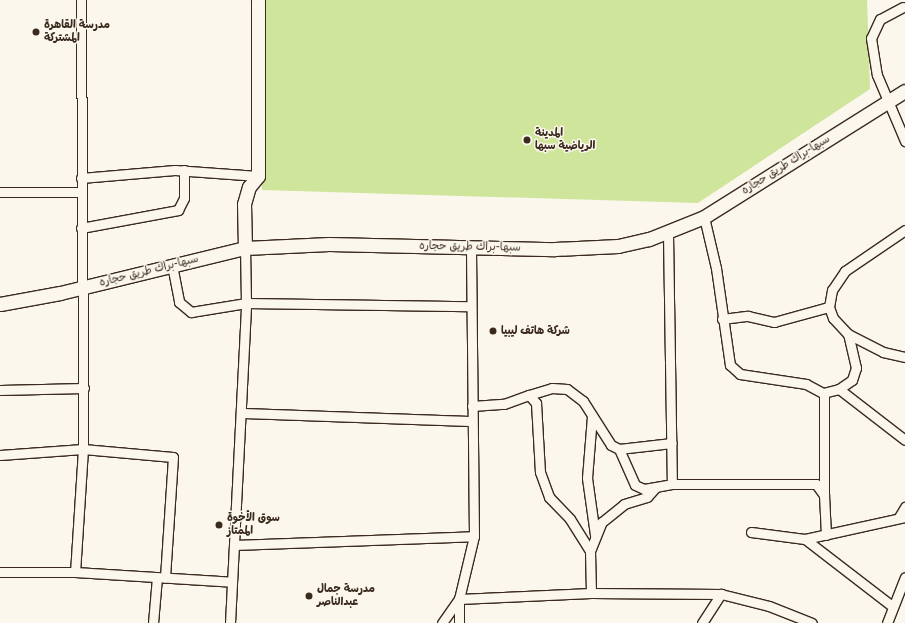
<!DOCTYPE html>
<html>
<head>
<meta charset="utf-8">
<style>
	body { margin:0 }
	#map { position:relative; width:905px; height:623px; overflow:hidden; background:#fbf7ec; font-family:"Balsamiq Sans","Playpen Sans Arabic",sans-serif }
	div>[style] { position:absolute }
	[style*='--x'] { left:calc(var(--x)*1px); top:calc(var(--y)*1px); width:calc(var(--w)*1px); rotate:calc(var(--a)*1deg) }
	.green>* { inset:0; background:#cee59b }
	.roads { filter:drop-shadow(1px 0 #3b2a1e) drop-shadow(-1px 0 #3b2a1e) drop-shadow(0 1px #3b2a1e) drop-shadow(0 -1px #3b2a1e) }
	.street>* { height:9px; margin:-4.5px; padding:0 4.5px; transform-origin:4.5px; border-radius:4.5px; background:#fbf7ec }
	.secondary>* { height:13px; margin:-6.5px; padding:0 6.5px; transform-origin:6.5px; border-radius:6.5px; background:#fbf7ec }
	.dots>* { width:11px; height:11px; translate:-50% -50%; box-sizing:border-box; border:2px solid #fbf7ec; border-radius:50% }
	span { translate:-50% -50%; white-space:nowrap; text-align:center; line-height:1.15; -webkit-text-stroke:3px #fbf7ec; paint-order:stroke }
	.poi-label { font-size:11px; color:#3b2a1e; font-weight:700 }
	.left { translate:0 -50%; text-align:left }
	.street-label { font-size:11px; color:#3b2a1e }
</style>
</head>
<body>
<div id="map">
	<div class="green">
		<i style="clip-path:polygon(259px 0,867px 0,870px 89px,698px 203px,262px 190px)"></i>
	</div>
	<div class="roads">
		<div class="street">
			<i style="--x:81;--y:0;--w:449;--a:89.7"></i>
			<i style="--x:83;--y:449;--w:90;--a:5.1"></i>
			<i style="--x:173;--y:457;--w:121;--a:93.8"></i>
			<i style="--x:903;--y:7;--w:26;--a:152"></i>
			<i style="--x:880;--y:19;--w:21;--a:115"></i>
			<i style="--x:871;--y:38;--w:37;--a:81"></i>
			<i style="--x:877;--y:75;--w:72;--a:67"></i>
			<i style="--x:81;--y:178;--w:94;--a:-4.9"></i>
			<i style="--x:175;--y:170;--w:83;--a:4.1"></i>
			<i style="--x:0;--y:192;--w:81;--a:0"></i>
			<i style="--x:704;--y:217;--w:52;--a:76.8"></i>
			<i style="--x:716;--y:268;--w:98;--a:81.8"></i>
			<i style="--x:730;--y:365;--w:13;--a:42"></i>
			<i style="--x:740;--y:374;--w:67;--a:8.6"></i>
			<i style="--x:806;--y:384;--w:19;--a:28"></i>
			<i style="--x:823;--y:393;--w:16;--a:-14"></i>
			<i style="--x:839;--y:389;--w:83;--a:37.7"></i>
			<i style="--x:81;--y:228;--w:99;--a:-10.5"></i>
			<i style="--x:178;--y:210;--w:13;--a:-63"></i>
			<i style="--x:184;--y:198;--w:28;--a:-90"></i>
			<i style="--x:905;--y:230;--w:73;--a:145.7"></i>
			<i style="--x:845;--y:271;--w:23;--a:124"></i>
			<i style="--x:832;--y:290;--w:17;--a:100"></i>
			<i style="--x:829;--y:307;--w:12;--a:70"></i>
			<i style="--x:833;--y:318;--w:22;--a:47"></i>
			<i style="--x:848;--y:334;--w:39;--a:27"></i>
			<i style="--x:883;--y:352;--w:23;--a:13"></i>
			<i style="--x:668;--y:234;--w:250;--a:89.1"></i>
			<i style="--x:172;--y:265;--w:38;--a:79"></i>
			<i style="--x:179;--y:302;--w:16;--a:40"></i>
			<i style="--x:191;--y:312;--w:56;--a:-9.3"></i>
			<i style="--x:246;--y:303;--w:224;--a:0.8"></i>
			<i style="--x:722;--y:319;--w:26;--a:-7"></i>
			<i style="--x:748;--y:316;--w:27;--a:13"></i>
			<i style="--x:774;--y:322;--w:57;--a:-15.3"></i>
			<i style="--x:839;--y:389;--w:16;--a:-35"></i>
			<i style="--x:852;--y:380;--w:13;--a:-72"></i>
			<i style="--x:856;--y:368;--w:35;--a:-103"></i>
			<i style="--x:0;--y:390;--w:84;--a:-1.4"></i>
			<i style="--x:824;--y:393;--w:100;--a:90"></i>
			<i style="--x:529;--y:395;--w:24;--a:-17"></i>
			<i style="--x:552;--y:388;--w:15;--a:4"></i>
			<i style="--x:567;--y:389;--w:20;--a:37"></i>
			<i style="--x:583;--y:401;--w:52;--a:57.5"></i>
			<i style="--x:611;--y:445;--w:9;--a:27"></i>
			<i style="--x:619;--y:449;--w:53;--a:-6.5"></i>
			<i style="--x:472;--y:406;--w:32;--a:-4"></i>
			<i style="--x:504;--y:404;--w:27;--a:-20"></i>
			<i style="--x:529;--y:395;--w:11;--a:49"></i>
			<i style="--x:536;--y:403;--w:69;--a:86.7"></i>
			<i style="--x:540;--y:472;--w:27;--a:70"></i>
			<i style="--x:549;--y:497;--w:30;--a:46"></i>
			<i style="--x:570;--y:519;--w:38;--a:58"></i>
			<i style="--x:590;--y:551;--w:42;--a:88.6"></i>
			<i style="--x:241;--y:413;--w:231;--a:2"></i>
			<i style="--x:592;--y:416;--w:62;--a:94.6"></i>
			<i style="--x:587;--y:478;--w:58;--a:82"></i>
			<i style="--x:619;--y:449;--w:39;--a:66"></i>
			<i style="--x:635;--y:485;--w:10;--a:24"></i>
			<i style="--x:644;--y:489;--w:28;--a:-10"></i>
			<i style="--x:672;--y:484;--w:144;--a:0"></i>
			<i style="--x:816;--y:484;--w:14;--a:54"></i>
			<i style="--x:824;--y:495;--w:40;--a:87.1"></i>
			<i style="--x:0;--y:455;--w:83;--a:-4.1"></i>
			<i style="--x:83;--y:449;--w:123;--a:93.7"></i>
			<i style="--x:75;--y:572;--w:75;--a:180"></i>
			<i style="--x:899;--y:517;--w:12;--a:-59"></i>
			<i style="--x:751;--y:532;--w:54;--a:7.4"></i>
			<i style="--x:805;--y:539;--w:102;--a:-12.4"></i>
			<i style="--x:805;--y:539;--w:110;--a:37.6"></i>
			<i style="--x:234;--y:545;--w:240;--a:-2.1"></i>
			<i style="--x:590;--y:551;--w:31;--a:-68"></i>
			<i style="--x:602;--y:522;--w:28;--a:-39"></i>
			<i style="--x:624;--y:504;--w:24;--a:-17"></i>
			<i style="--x:647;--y:497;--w:13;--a:-48"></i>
			<i style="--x:75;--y:572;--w:157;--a:3.6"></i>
			<i style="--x:153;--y:623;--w:46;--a:-85"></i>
			<i style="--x:230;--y:623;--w:320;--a:-87.1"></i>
			<i style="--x:246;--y:303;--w:55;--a:-91"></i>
			<i style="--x:442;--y:623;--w:29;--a:-55"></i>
			<i style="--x:459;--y:599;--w:132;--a:-2.6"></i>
			<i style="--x:591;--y:593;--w:130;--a:0.4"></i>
			<i style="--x:721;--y:594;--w:49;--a:14"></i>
			<i style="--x:769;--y:606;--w:46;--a:21.6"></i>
			<i style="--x:459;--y:623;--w:24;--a:-90"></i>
			<i style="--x:459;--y:599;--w:65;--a:-76.6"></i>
			<i style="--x:474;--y:536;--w:288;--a:-90.6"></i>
			<i style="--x:702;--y:623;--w:35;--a:-57"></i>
			<i style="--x:887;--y:623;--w:49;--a:-68.6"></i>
		</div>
		<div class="secondary">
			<i style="--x:245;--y:248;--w:44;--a:-91.3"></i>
			<i style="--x:244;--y:204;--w:18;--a:-74"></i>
			<i style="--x:249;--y:187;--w:14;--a:-51"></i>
			<i style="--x:258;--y:176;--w:176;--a:-90"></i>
			<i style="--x:0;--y:304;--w:61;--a:-10.4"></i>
			<i style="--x:60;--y:293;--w:190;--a:-13.7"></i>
			<i style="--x:245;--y:248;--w:84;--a:-2.7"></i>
			<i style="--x:329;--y:244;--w:226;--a:1.3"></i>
			<i style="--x:555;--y:249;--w:63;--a:-2.7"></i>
			<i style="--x:618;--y:246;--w:32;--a:-13"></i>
			<i style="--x:649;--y:239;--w:59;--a:-21.8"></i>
			<i style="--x:704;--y:217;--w:237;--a:-32.1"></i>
		</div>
	</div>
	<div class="dots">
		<i style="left:36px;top:32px;background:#3b2a1e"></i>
		<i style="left:527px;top:140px;background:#3b2a1e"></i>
		<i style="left:493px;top:331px;background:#3b2a1e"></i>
		<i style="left:219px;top:525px;background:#3b2a1e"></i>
		<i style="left:309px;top:596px;background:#3b2a1e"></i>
	</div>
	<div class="poi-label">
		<span class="left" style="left:44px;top:32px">مدرسة القاهرة<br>المشتركة</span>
		<span class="left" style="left:535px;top:140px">المدينة<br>الرياضية سبها</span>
		<span class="left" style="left:501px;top:331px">شركة هاتف ليبيا</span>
		<span class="left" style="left:227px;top:525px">سوق الأخوة<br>الممتاز</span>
		<span class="left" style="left:317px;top:596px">مدرسة جمال<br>عبدالناصر</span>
	</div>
	<div class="street-label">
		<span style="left:786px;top:165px;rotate:-32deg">سبها-براك طريق حجاره</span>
		<span style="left:470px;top:247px;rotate:1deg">سبها-براك طريق حجاره</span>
		<span style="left:149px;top:271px;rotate:-14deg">سبها-براك طريق حجاره</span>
	</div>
</div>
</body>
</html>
